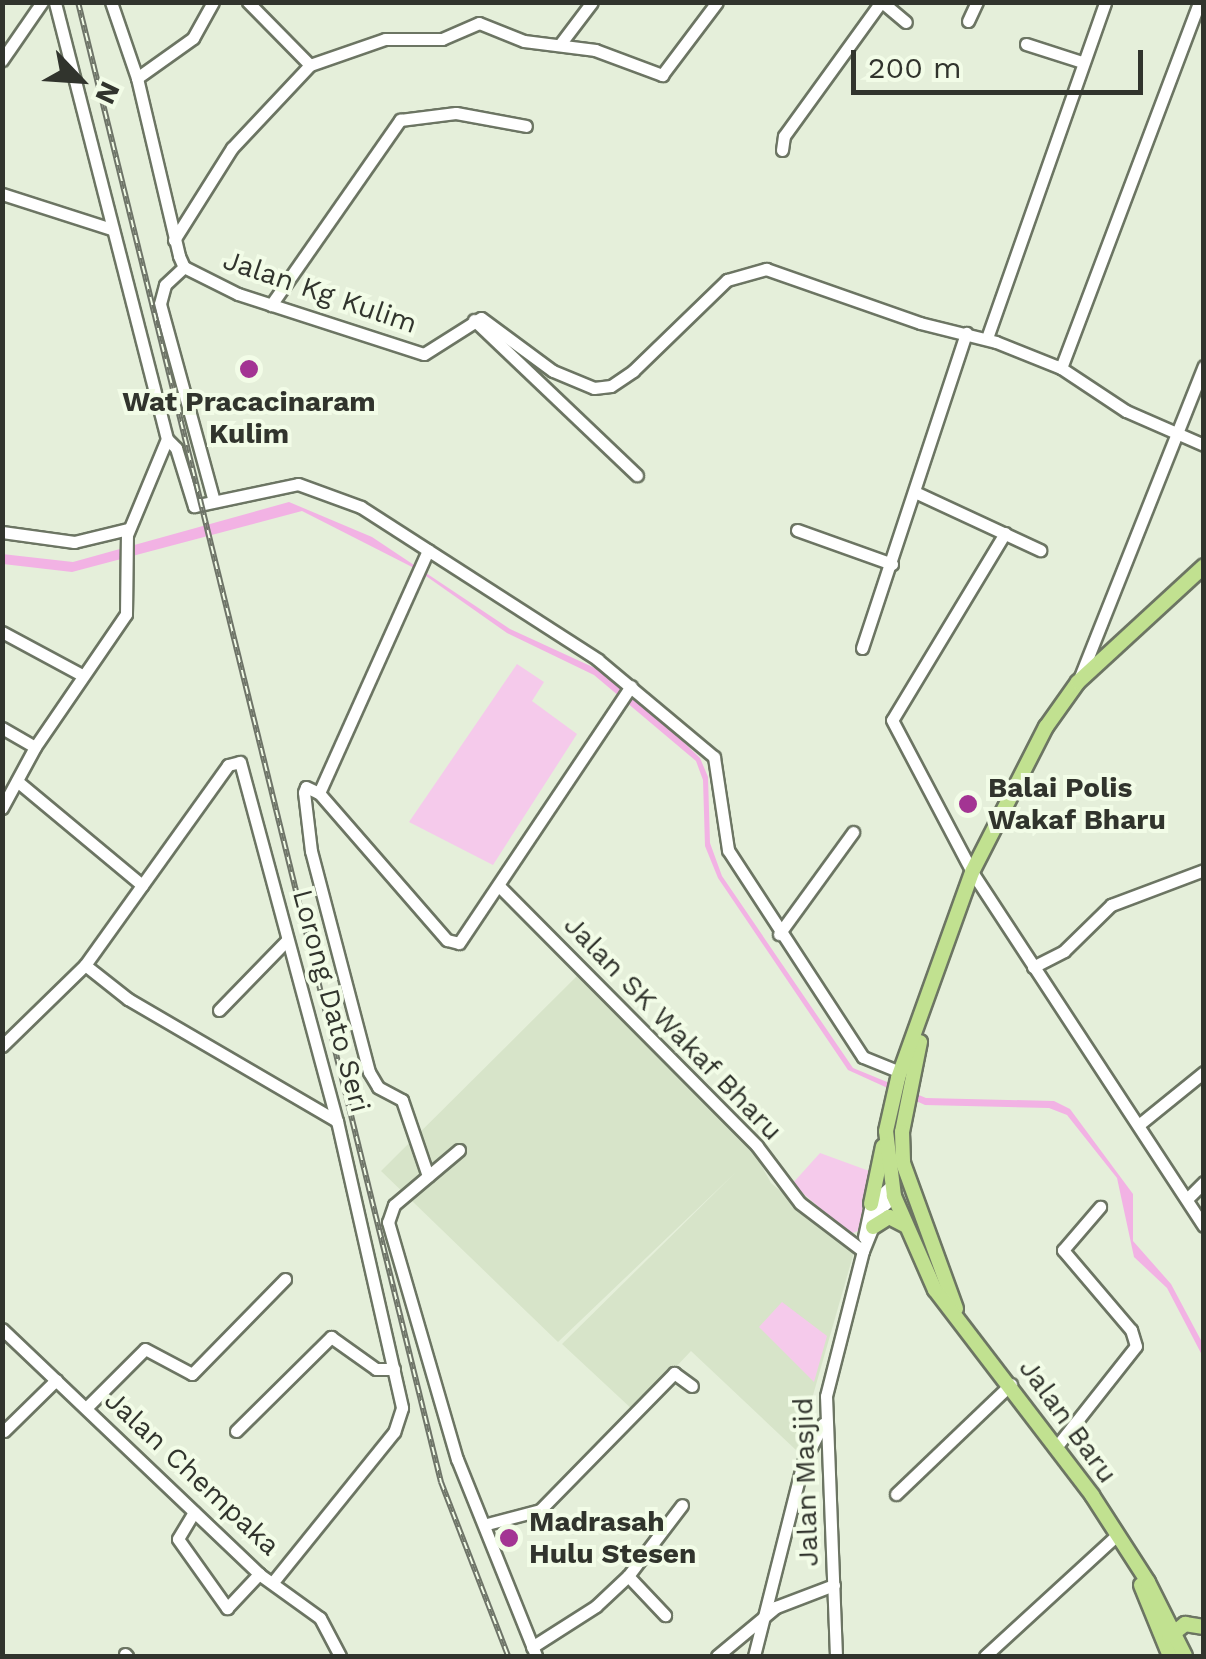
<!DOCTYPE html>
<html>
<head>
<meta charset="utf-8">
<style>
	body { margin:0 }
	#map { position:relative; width:1206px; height:1659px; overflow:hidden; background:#e5efda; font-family:"Work Sans",sans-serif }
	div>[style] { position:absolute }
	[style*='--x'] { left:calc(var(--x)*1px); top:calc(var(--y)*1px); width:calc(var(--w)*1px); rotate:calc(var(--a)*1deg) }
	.built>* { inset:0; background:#d7e4c9 }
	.green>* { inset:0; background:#f5caeb }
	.water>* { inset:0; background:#f2b2e4 }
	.roads { filter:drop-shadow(2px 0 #6c7563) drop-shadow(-2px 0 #6c7563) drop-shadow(0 2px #6c7563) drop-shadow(0 -2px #6c7563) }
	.minor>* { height:11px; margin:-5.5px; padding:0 5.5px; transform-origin:5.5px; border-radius:5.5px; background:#fff }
	.major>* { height:14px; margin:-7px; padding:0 7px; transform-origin:7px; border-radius:7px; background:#c1e190 }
	.rail>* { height:6px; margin-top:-3px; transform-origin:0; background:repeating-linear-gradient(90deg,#f2fce7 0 8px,#6e7468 0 16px); box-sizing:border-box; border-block:2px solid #6e7468 }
	.dots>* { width:28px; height:28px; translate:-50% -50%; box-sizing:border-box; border:5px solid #f2fce7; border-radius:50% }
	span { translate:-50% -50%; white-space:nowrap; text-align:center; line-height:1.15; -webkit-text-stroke:8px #f2fce7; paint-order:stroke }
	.street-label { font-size:28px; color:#31342d }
	.poi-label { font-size:28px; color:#31342d; font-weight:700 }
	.left { translate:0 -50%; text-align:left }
	.frame { position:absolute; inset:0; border:5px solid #31342d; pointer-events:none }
	.north { position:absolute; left:30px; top:30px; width:100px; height:100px; -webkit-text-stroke:8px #f2fce7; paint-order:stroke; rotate:115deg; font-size:28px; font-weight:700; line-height:40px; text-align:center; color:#31342d }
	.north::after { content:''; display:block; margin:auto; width:35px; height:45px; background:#31342d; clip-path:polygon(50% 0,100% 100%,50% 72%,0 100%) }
	.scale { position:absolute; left:851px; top:50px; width:292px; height:45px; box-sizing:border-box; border:5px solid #31342d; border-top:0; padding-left:12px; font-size:30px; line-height:35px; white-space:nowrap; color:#31342d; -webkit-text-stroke:8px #f2fce7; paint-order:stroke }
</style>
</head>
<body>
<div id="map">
	<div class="built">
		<i style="clip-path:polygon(579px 974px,755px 1154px,771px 1183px,854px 1252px,797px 1451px,691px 1351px,634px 1411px,562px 1344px,736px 1172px,558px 1342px,381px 1171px)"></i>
	</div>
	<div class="green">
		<i style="clip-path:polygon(517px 664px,544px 682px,532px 701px,577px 734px,493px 865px,409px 822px)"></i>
		<i style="clip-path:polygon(820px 1153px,872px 1172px,858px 1231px,850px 1234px,792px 1184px)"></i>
		<i style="clip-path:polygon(782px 1302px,827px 1336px,814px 1382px,759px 1327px)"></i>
	</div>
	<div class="water">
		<i style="clip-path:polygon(289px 502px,372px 537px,510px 629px,597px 669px,671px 730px,700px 758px,708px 777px,710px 843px,722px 876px,853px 1068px,926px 1098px,1054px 1101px,1070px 1109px,1133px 1194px,1133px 1241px,1171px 1284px,1203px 1344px,1203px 1357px,1167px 1288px,1134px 1257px,1117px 1178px,1067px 1115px,1049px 1108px,925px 1105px,848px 1070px,718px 878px,705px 846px,703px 780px,696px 761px,594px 675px,507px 633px,416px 569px,302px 511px,72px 572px,3px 564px,2px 554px,73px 562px)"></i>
	</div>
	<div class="roads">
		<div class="minor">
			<i style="--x:111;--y:2;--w:80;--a:71.1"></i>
			<i style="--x:137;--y:78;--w:183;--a:76.7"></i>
			<i style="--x:179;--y:256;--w:12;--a:66"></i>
			<i style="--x:184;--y:267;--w:60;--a:26.6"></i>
			<i style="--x:238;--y:294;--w:195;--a:17.9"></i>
			<i style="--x:424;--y:354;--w:67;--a:-32.3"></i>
			<i style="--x:481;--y:318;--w:89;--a:36.4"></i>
			<i style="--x:553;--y:371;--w:44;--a:22.5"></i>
			<i style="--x:594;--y:388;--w:17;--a:-7"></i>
			<i style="--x:611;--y:386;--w:27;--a:-34"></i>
			<i style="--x:633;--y:371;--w:131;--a:-44.1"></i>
			<i style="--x:727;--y:280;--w:41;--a:-15.8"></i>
			<i style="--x:766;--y:269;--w:163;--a:19.3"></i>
			<i style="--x:920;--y:323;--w:78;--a:14"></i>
			<i style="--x:996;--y:342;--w:70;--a:21.8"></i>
			<i style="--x:1061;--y:368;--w:78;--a:33.5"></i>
			<i style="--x:1126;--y:411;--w:85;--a:23.6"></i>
			<i style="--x:248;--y:2;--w:88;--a:45.5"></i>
			<i style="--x:882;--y:2;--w:31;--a:40"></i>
			<i style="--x:968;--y:21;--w:21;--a:-65"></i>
			<i style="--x:561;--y:43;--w:51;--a:-52.9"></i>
			<i style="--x:1026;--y:44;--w:56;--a:17.8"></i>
			<i style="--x:2;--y:60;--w:70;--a:-55.4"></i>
			<i style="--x:137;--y:78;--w:69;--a:-35.5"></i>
			<i style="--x:193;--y:38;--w:41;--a:-60.9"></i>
			<i style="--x:782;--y:150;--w:14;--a:-82"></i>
			<i style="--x:784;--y:136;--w:165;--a:-54.1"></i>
			<i style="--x:2;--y:194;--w:115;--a:17.7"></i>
			<i style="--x:174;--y:240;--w:109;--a:-57.8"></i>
			<i style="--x:232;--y:148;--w:114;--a:-46.8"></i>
			<i style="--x:310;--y:65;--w:79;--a:-19.1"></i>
			<i style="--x:385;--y:39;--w:57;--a:0"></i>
			<i style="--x:442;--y:39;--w:40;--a:-23.4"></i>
			<i style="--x:479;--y:23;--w:48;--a:21.8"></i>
			<i style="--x:524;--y:41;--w:72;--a:7.2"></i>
			<i style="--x:595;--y:50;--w:72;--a:20.5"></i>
			<i style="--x:662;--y:75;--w:91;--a:-53"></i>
			<i style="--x:184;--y:267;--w:26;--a:137"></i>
			<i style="--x:165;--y:285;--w:20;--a:105"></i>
			<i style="--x:160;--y:304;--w:204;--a:74.7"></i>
			<i style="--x:271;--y:305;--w:226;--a:-55.1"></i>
			<i style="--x:400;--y:120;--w:56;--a:-7.1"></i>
			<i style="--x:456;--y:113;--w:71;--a:10.5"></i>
			<i style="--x:474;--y:320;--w:225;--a:43.6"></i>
			<i style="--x:987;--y:338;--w:356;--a:-70.6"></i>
			<i style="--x:1061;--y:368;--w:391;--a:-69.3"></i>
			<i style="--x:167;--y:439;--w:13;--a:45"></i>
			<i style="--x:176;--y:448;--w:61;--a:72.8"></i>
			<i style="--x:194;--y:506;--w:106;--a:-11.9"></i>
			<i style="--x:298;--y:484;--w:67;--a:20.1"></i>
			<i style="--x:361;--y:507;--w:282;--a:32.8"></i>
			<i style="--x:598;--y:660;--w:151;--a:39.9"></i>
			<i style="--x:714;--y:757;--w:94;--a:81.4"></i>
			<i style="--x:728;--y:850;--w:247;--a:56.9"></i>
			<i style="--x:863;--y:1057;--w:40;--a:22"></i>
			<i style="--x:917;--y:493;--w:136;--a:24.9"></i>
			<i style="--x:797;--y:530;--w:101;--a:19.7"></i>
			<i style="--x:2;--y:532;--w:73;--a:7.9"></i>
			<i style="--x:74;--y:542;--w:56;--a:-13.5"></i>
			<i style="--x:1005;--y:533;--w:218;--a:121.1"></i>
			<i style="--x:892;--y:720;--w:172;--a:62.2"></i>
			<i style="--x:972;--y:872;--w:423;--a:56.8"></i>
			<i style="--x:2;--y:632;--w:91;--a:28.3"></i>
			<i style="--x:862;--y:648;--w:332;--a:-71.7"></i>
			<i style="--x:1078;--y:682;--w:340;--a:-68.3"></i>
			<i style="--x:2;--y:728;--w:38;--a:30"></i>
			<i style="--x:17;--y:781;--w:163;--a:39.8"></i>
			<i style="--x:319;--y:793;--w:266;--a:-65.8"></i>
			<i style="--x:2;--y:808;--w:69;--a:-61.6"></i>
			<i style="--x:35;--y:747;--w:161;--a:-55.6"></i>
			<i style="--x:126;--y:614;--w:79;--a:-89.3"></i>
			<i style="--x:127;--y:535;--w:104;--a:-67.4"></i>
			<i style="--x:167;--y:439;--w:451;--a:-104.4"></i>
			<i style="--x:499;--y:886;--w:366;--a:45.2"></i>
			<i style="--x:757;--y:1146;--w:71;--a:53"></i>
			<i style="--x:800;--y:1203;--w:79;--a:37.3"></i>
			<i style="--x:779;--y:934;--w:126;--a:-54"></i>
			<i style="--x:85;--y:965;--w:55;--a:38.3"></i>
			<i style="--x:128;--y:999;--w:242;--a:30.3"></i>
			<i style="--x:1033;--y:967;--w:35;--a:-27"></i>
			<i style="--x:1064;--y:951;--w:66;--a:-44.4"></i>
			<i style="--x:1111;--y:905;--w:99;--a:-20.6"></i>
			<i style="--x:219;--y:1010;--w:98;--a:-45.8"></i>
			<i style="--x:2;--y:1046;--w:116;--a:-44.3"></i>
			<i style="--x:85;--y:965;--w:246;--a:-54.4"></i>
			<i style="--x:228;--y:765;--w:12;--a:-14"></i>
			<i style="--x:240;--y:762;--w:372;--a:74.9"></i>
			<i style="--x:337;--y:1121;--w:294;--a:77.2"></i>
			<i style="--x:402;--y:1408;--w:25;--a:108"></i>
			<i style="--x:394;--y:1432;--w:193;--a:128.9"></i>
			<i style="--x:1141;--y:1123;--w:81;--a:-39"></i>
			<i style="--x:459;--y:1150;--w:85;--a:139.8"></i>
			<i style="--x:394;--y:1205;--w:18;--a:109"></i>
			<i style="--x:388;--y:1222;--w:247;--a:73.8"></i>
			<i style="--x:457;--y:1459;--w:212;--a:68.1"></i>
			<i style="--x:428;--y:1176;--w:80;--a:-108.9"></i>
			<i style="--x:402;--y:1100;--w:27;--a:-152"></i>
			<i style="--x:378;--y:1087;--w:17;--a:-121"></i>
			<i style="--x:369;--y:1072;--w:228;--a:-104.7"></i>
			<i style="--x:311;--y:851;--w:59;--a:-96.8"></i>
			<i style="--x:304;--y:792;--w:5;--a:-68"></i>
			<i style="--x:306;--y:787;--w:14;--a:25"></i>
			<i style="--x:319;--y:793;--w:195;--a:49"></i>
			<i style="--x:447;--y:940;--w:12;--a:14"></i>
			<i style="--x:459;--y:943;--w:309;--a:-56.2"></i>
			<i style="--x:1188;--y:1198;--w:23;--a:-45"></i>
			<i style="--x:864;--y:1237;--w:34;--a:-78"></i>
			<i style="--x:871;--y:1204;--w:27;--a:-42"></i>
			<i style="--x:2;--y:1329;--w:355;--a:43.6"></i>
			<i style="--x:259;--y:1574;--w:75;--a:35.8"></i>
			<i style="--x:320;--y:1618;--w:43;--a:62.2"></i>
			<i style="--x:86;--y:1408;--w:83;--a:-45"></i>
			<i style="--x:145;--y:1349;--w:53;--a:28"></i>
			<i style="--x:192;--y:1374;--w:133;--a:-45.6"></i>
			<i style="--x:4;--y:1431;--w:73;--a:-44.4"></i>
			<i style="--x:236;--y:1431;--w:134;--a:-44.7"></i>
			<i style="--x:331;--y:1337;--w:55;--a:35.4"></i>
			<i style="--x:376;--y:1369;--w:18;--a:0"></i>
			<i style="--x:1057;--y:1446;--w:127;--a:-51.7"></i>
			<i style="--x:1136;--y:1346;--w:17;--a:-107"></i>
			<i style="--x:1131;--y:1330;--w:105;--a:-130.4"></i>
			<i style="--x:1063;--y:1250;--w:57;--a:-49.3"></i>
			<i style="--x:896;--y:1494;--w:159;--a:-43.7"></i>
			<i style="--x:194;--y:1512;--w:31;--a:121"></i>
			<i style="--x:178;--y:1539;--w:85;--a:54.6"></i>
			<i style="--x:227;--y:1608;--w:47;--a:-46.7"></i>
			<i style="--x:487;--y:1524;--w:55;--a:-14.8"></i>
			<i style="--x:540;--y:1510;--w:192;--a:-45.6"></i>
			<i style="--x:674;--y:1373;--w:22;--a:36"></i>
			<i style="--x:628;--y:1576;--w:54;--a:46.5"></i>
			<i style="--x:532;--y:1647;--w:76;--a:-32.6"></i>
			<i style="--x:596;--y:1606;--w:44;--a:-43.2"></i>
			<i style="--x:628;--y:1576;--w:89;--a:-52.7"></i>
			<i style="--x:125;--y:1654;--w:3;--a:45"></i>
			<i style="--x:717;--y:1656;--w:77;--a:-39.7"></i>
			<i style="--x:776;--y:1607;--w:62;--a:-20.8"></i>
			<i style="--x:754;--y:1656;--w:199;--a:-75.8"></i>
			<i style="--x:803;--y:1463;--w:44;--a:-62.9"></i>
			<i style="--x:836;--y:1656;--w:260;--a:-92.2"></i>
			<i style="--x:826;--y:1396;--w:150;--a:-75.7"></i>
			<i style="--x:863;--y:1251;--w:45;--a:-68"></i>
			<i style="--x:880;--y:1209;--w:19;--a:-43"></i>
			<i style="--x:985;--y:1656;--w:179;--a:-42.5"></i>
		</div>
		<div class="major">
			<i style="--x:920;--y:1042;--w:92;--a:101.3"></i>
			<i style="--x:902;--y:1132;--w:31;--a:88"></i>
			<i style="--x:903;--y:1163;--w:155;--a:70"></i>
			<i style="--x:871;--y:1204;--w:59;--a:-78.3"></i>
			<i style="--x:873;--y:1227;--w:19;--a:-32"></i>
			<i style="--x:889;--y:1217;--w:18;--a:27"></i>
			<i style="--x:1141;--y:1585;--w:77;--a:67.8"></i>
			<i style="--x:1169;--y:1637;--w:21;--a:-39"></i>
			<i style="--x:1185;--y:1624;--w:19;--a:9"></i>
			<i style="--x:1185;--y:1656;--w:83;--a:-116.6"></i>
			<i style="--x:1148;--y:1582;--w:103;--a:-122.8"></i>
			<i style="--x:1092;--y:1495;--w:258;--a:-127.4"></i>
			<i style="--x:935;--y:1290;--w:103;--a:-113.6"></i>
			<i style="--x:894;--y:1196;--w:65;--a:-97"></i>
			<i style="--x:886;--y:1131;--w:54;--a:-77.2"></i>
			<i style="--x:898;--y:1078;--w:219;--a:-70.2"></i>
			<i style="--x:972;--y:872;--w:163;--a:-63"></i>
			<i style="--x:1046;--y:727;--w:55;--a:-54.6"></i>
			<i style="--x:1078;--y:682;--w:171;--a:-42.6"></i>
		</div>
	</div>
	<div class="rail">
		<i style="--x:78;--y:2;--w:1524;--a:76.22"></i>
		<i style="--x:441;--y:1482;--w:186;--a:68.9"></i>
	</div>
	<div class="dots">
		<i style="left:249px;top:369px;background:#a33493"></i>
		<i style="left:968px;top:804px;background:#a33493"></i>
		<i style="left:509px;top:1538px;background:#a33493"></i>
	</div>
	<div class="street-label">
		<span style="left:320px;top:292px;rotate:19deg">Jalan Kg Kulim</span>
		<span style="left:331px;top:1001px;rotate:75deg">Lorong Dato Seri</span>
		<span style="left:673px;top:1028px;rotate:46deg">Jalan SK Wakaf Bharu</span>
		<span style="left:1068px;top:1421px;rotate:54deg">Jalan Baru</span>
		<span style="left:192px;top:1473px;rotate:43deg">Jalan Chempaka</span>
		<span style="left:806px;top:1482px;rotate:-92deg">Jalan Masjid</span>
	</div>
	<div class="poi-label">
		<span style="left:249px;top:418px">Wat Pracacinaram<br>Kulim</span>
		<span class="left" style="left:988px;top:804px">Balai Polis<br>Wakaf Bharu</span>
		<span class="left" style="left:529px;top:1538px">Madrasah<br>Hulu Stesen</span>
	</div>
	<div class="frame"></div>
	<div class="north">N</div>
	<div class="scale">200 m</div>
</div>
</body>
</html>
